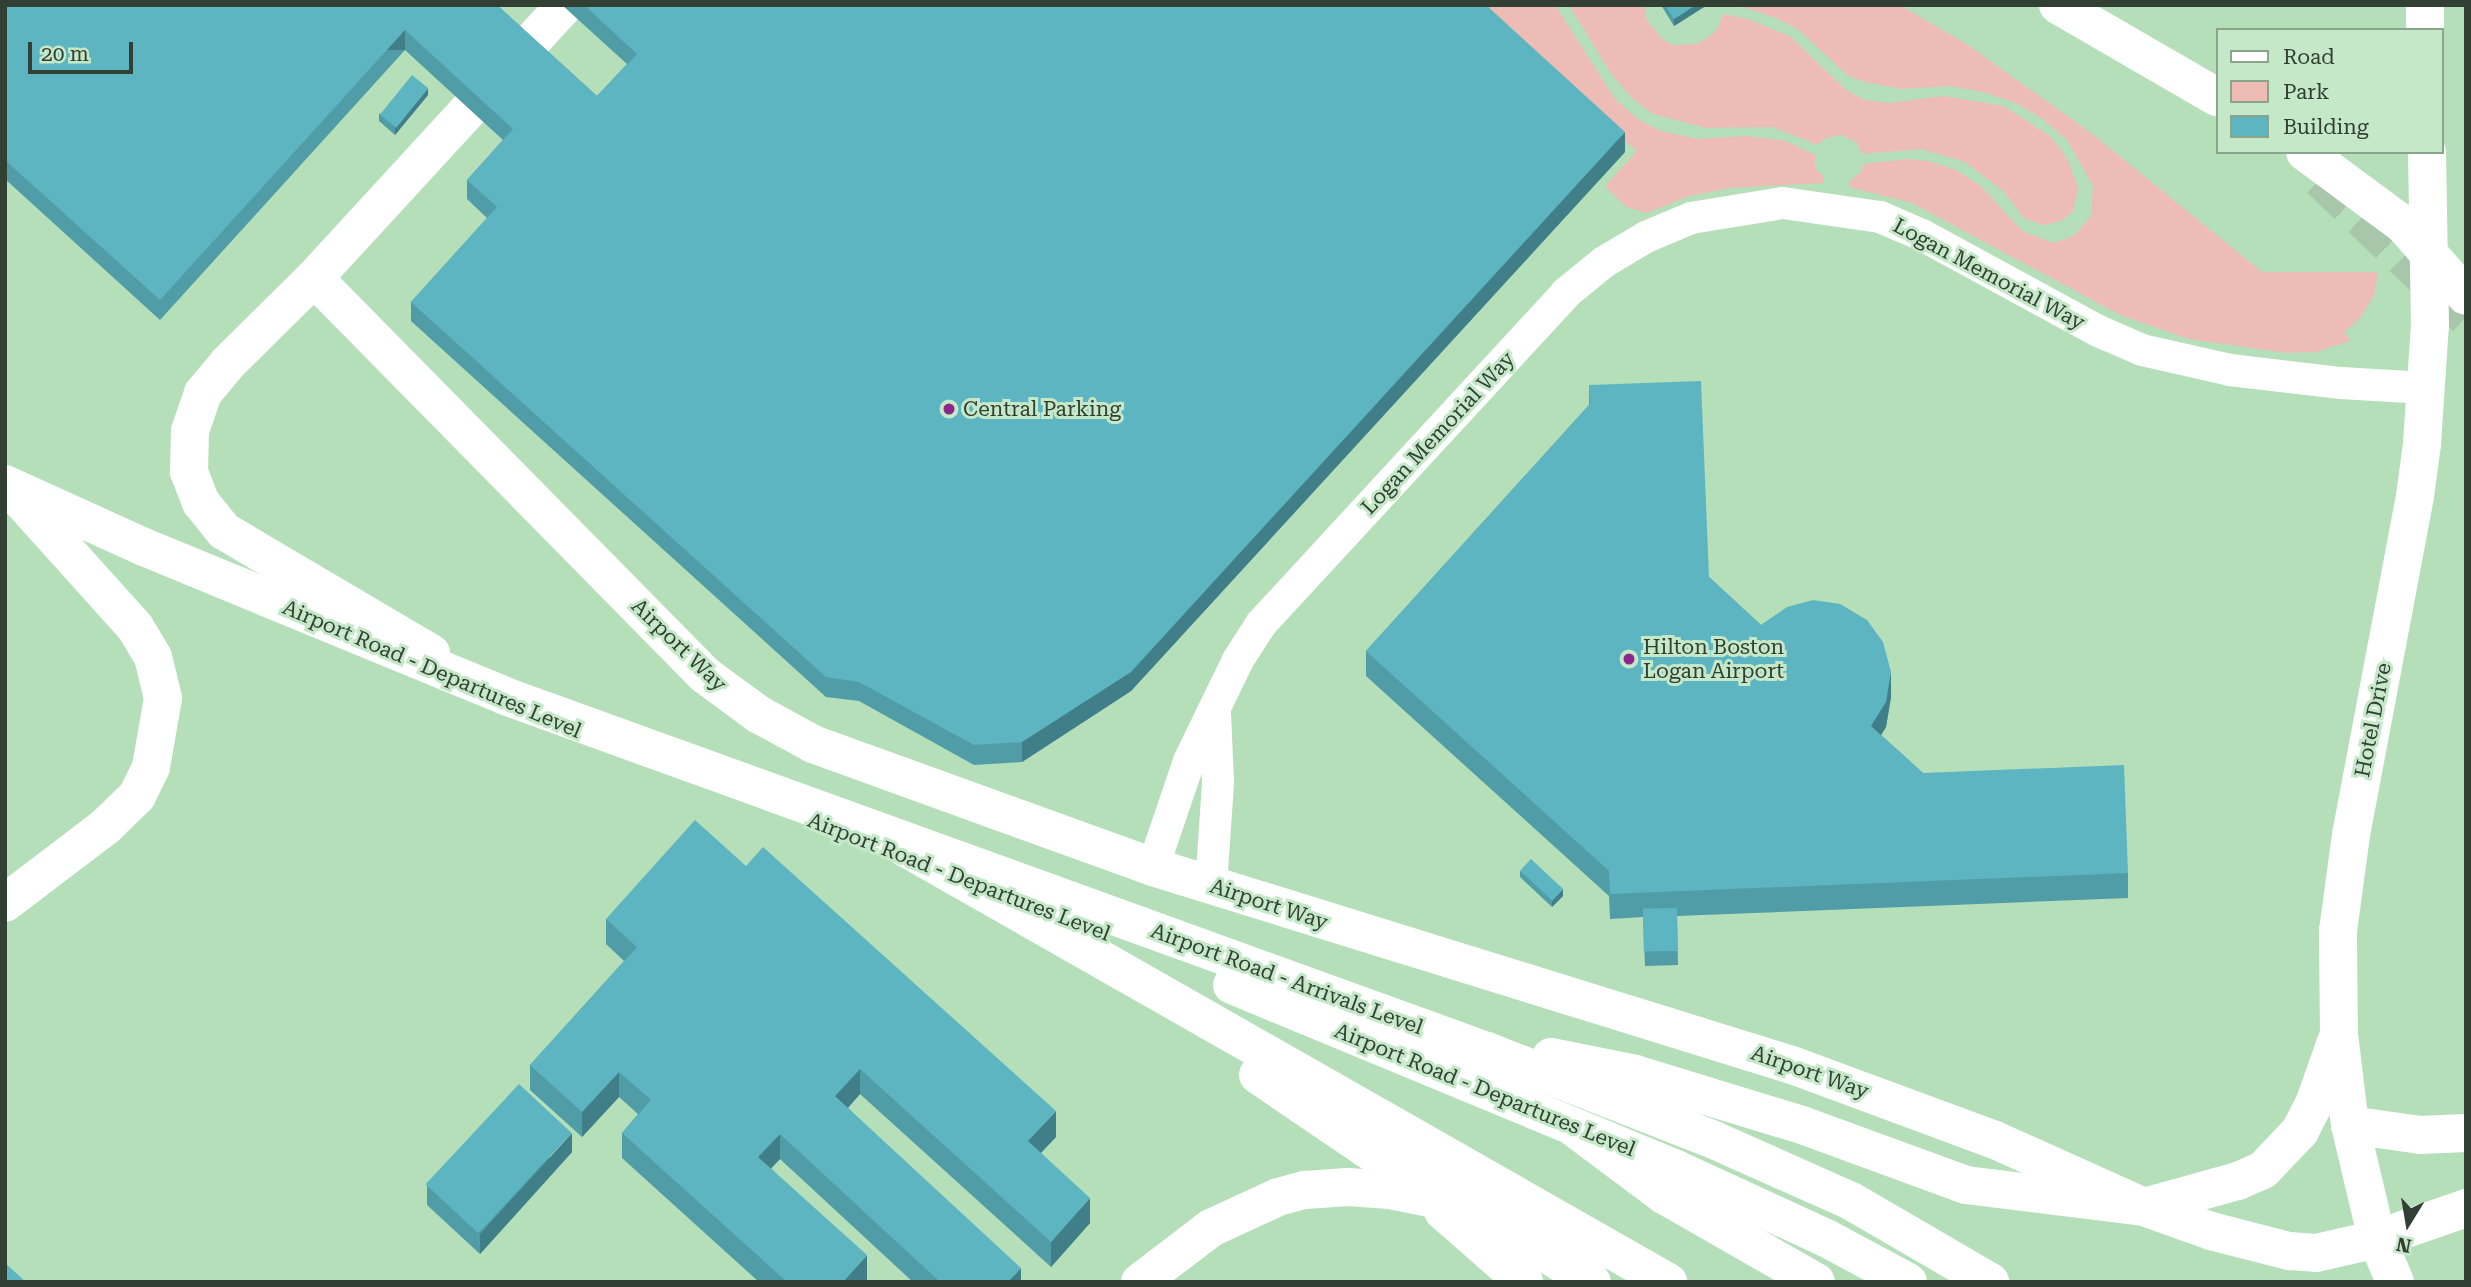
<!DOCTYPE html>
<html>
<head>
<meta charset="utf-8">
<style>
	body { margin:0 }
	#map { position:relative; width:2471px; height:1287px; overflow:hidden; background:#c5e9c8; font-family:"Roboto Serif",serif }
	div>[style] { position:absolute }
	[style*='--x'] { left:calc(var(--x)*1px); top:calc(var(--y)*1px); width:calc(var(--w)*1px); rotate:calc(var(--a)*1deg) }
	.built>* { inset:0; background:#b5dfb9 }
	.green>* { inset:0; background:#edbcb5 }
	.highway-tunnel>* { height:38px; margin-top:-19px; transform-origin:0; background:repeating-linear-gradient(90deg,#a8c7aa 0 38px,transparent 0 57px) }
	.street>* { height:32px; margin:-16px; padding:0 16px; transform-origin:16px; border-radius:16px; background:#fff }
	.secondary>* { height:38px; margin:-19px; padding:0 19px; transform-origin:19px; border-radius:19px; background:#fff }
	.primary>* { height:38px; margin:-19px; padding:0 19px; transform-origin:19px; border-radius:19px; background:#fff }
	.highway>* { height:38px; margin:-19px; padding:0 19px; transform-origin:19px; border-radius:19px; background:#fff }
	.wall>* { inset:0; background:#509ca7 }
	.shaded-wall>* { inset:0; background:#417f88; transform-origin:0 0 }
	.building>* { inset:0; background:#5db5c2; transform-origin:0 0 }
	.dots>* { width:19px; height:19px; translate:-50% -50%; box-sizing:border-box; border:4px solid #c5e9c8; border-radius:50% }
	span { translate:-50% -50%; white-space:nowrap; text-align:center; line-height:1.15; -webkit-text-stroke:6px #c5e9c8; paint-order:stroke }
	.street-label { font-size:21px; color:#324033 }
	.poi-label { font-size:21px; color:#324033 }
	.left { translate:0 -50%; text-align:left }
	.frame { position:absolute; inset:0; border:7px solid #324033; pointer-events:none }
	.legend { position:absolute; left:2216px; top:28px; width:228px; height:126px; box-sizing:border-box; background:#c5e9c8; border:2px solid #8aa58c; margin:0; padding:9px 12px; list-style:none; font-size:21px; color:#324033 }
	.legend li { display:flex; align-items:center; gap:14px; height:35px }
	.legend b { width:35px; border:2px solid #8aa58c }
	.north { position:absolute; left:2373px; top:1189px; width:70px; height:70px; -webkit-text-stroke:5px #c5e9c8; paint-order:stroke; rotate:191deg; font-size:19px; font-weight:700; line-height:28px; text-align:center; color:#324033 }
	.north::after { content:''; display:block; margin:auto; width:24px; height:32px; background:#324033; clip-path:polygon(50% 0,100% 100%,50% 72%,0 100%) }
	.scale { position:absolute; left:28px; top:42px; width:105px; height:32px; box-sizing:border-box; border:4px solid #324033; border-top:0; padding-left:9px; font-size:21px; line-height:24px; white-space:nowrap; color:#324033; -webkit-text-stroke:5px #c5e9c8; paint-order:stroke }
</style>
</head>
<body>
<div id="map">
	<div class="built">
		<i style="clip-path:polygon(evenodd,5px 5px,2466px 5px,2466px 1282px,5px 1282px,5px 5px,2217px 30px,2441px 30px,2441px 152px,2217px 152px,2217px 30px)"></i>
	</div>
	<div class="green">
		<i style="clip-path:polygon(1469px 5px,1555px 5px,1615px 99px,1639px 120px,1661px 131px,1698px 139px,1746px 136px,1786px 141px,1815px 155px,1815px 168px,1824px 177px,1823px 183px,1730px 188px,1689px 196px,1647px 213px,1626px 207px,1605px 186px,1637px 151px)"></i>
		<i style="clip-path:polygon(1569px 5px,1644px 5px,1647px 21px,1661px 38px,1672px 45px,1697px 44px,1709px 37px,1718px 28px,1723px 14px,1748px 19px,1791px 37px,1846px 90px,1865px 100px,1889px 103px,1943px 96px,2004px 106px,2051px 137px,2067px 158px,2078px 188px,2073px 211px,2061px 221px,2043px 225px,2024px 218px,2003px 191px,1965px 162px,1921px 149px,1863px 154px,1856px 142px,1841px 135px,1825px 138px,1818px 145px,1772px 127px,1706px 128px,1653px 114px,1634px 100px,1612px 75px)"></i>
		<i style="clip-path:polygon(1737px 5px,1900px 5px,1968px 45px,2091px 133px,2262px 272px,2378px 272px,2374px 296px,2359px 319px,2344px 332px,2350px 341px,2316px 352px,2287px 353px,2189px 339px,2120px 315px,1912px 203px,1849px 187px,1850px 181px,1861px 172px,1863px 164px,1907px 159px,1928px 161px,1956px 170px,1981px 186px,2022px 231px,2053px 243px,2074px 236px,2091px 216px,2093px 186px,2067px 140px,2041px 118px,2016px 103px,1983px 92px,1951px 86px,1901px 89px,1865px 82px,1847px 75px,1799px 30px,1776px 18px)"></i>
	</div>
	<div class="highway-tunnel">
		<i style="--x:2320;--y:179;--w:201;--a:43.4"></i>
	</div>
	<div class="street">
		<i style="--x:1153;--y:867;--w:112;--a:-71.2"></i>
		<i style="--x:1189;--y:761;--w:112;--a:-64.1"></i>
		<i style="--x:1238;--y:660;--w:43;--a:-57.4"></i>
		<i style="--x:1261;--y:624;--w:450;--a:-47.3"></i>
		<i style="--x:1566;--y:293;--w:49;--a:-39.2"></i>
		<i style="--x:1604;--y:262;--w:49;--a:-30.8"></i>
		<i style="--x:1646;--y:237;--w:49;--a:-22.9"></i>
		<i style="--x:1691;--y:218;--w:93;--a:-9.3"></i>
		<i style="--x:1783;--y:203;--w:98;--a:8.2"></i>
		<i style="--x:1880;--y:217;--w:46;--a:23.2"></i>
		<i style="--x:1922;--y:235;--w:198;--a:28.6"></i>
		<i style="--x:2096;--y:330;--w:50;--a:23.5"></i>
		<i style="--x:2142;--y:350;--w:90;--a:12.8"></i>
		<i style="--x:2230;--y:370;--w:112;--a:6.7"></i>
		<i style="--x:2341;--y:383;--w:85;--a:3.4"></i>
		<i style="--x:1211;--y:886;--w:104;--a:-86.1"></i>
		<i style="--x:1218;--y:782;--w:69;--a:-92.5"></i>
	</div>
	<div class="secondary">
		<i style="--x:2425;--y:5;--w:25;--a:90"></i>
		<i style="--x:314;--y:278;--w:557;--a:45.44"></i>
		<i style="--x:705;--y:675;--w:66;--a:36.3"></i>
		<i style="--x:758;--y:714;--w:63;--a:28.6"></i>
		<i style="--x:813;--y:744;--w:362;--a:19.9"></i>
		<i style="--x:1153;--y:867;--w:669;--a:17.22"></i>
		<i style="--x:1792;--y:1065;--w:216;--a:20.3"></i>
		<i style="--x:1995;--y:1140;--w:163;--a:24.2"></i>
		<i style="--x:2144;--y:1207;--w:71;--a:19.7"></i>
		<i style="--x:2211;--y:1231;--w:81;--a:14.4"></i>
		<i style="--x:2289;--y:1251;--w:27;--a:4"></i>
		<i style="--x:2316;--y:1253;--w:63;--a:-12.9"></i>
		<i style="--x:431;--y:653;--w:240;--a:-149.5"></i>
		<i style="--x:224;--y:531;--w:36;--a:-129"></i>
		<i style="--x:201;--y:503;--w:33;--a:-111"></i>
		<i style="--x:189;--y:472;--w:41;--a:-88.6"></i>
		<i style="--x:190;--y:431;--w:40;--a:-71.1"></i>
		<i style="--x:203;--y:393;--w:38;--a:-50"></i>
		<i style="--x:227;--y:364;--w:122;--a:-44.7"></i>
		<i style="--x:314;--y:278;--w:371;--a:-47.4"></i>
		<i style="--x:5;--y:903;--w:127;--a:-37.3"></i>
		<i style="--x:106;--y:826;--w:43;--a:-44.1"></i>
		<i style="--x:137;--y:796;--w:32;--a:-64"></i>
		<i style="--x:151;--y:767;--w:70;--a:-80.1"></i>
		<i style="--x:163;--y:698;--w:42;--a:-103.7"></i>
		<i style="--x:153;--y:657;--w:35;--a:-121"></i>
		<i style="--x:135;--y:627;--w:188;--a:-132"></i>
		<i style="--x:2144;--y:1207;--w:98;--a:-15.5"></i>
		<i style="--x:2238;--y:1181;--w:27;--a:-24"></i>
		<i style="--x:2263;--y:1170;--w:54;--a:-46.5"></i>
		<i style="--x:2300;--y:1131;--w:30;--a:-63"></i>
		<i style="--x:2314;--y:1104;--w:66;--a:-70.5"></i>
		<i style="--x:2395;--y:1282;--w:47;--a:-112.7"></i>
		<i style="--x:2377;--y:1239;--w:117;--a:-103.3"></i>
		<i style="--x:2350;--y:1125;--w:92;--a:-96.9"></i>
		<i style="--x:2339;--y:1034;--w:103;--a:-90.6"></i>
		<i style="--x:2338;--y:931;--w:97;--a:-82.3"></i>
		<i style="--x:2351;--y:835;--w:345;--a:-79.3"></i>
		<i style="--x:2415;--y:496;--w:52;--a:-82.3"></i>
		<i style="--x:2422;--y:444;--w:119;--a:-86.2"></i>
		<i style="--x:2430;--y:325;--w:173;--a:-91"></i>
	</div>
	<div class="primary">
		<i style="--x:2058;--y:5;--w:184;--a:30.1"></i>
		<i style="--x:2305;--y:152;--w:153;--a:36.5"></i>
		<i style="--x:5;--y:484;--w:153;--a:24.4"></i>
		<i style="--x:144;--y:547;--w:391;--a:22.4"></i>
		<i style="--x:505;--y:696;--w:1044;--a:19.88"></i>
		<i style="--x:1487;--y:1051;--w:244;--a:21.4"></i>
		<i style="--x:1714;--y:1140;--w:150;--a:24"></i>
		<i style="--x:1851;--y:1201;--w:161;--a:30.2"></i>
		<i style="--x:1232;--y:985;--w:481;--a:22.5"></i>
		<i style="--x:1676;--y:1169;--w:165;--a:24.7"></i>
		<i style="--x:1826;--y:1238;--w:93;--a:28.2"></i>
		<i style="--x:1551;--y:1057;--w:86;--a:11.4"></i>
		<i style="--x:1635;--y:1074;--w:175;--a:17"></i>
		<i style="--x:1802;--y:1125;--w:175;--a:20.1"></i>
		<i style="--x:1966;--y:1185;--w:179;--a:7"></i>
	</div>
	<div class="highway">
		<i style="--x:2401;--y:222;--w:98;--a:48.7"></i>
		<i style="--x:874;--y:830;--w:914;--a:29.65"></i>
		<i style="--x:1258;--y:1075;--w:169;--a:34.2"></i>
		<i style="--x:1398;--y:1170;--w:122;--a:28.5"></i>
		<i style="--x:1505;--y:1228;--w:102;--a:31.8"></i>
		<i style="--x:2350;--y:1125;--w:71;--a:8.1"></i>
		<i style="--x:2420;--y:1135;--w:46;--a:-2.5"></i>
		<i style="--x:1573;--y:1127;--w:114;--a:36.8"></i>
		<i style="--x:1664;--y:1195;--w:175;--a:29.8"></i>
		<i style="--x:1443;--y:1211;--w:108;--a:41.2"></i>
		<i style="--x:2377;--y:1239;--w:94;--a:-19.2"></i>
		<i style="--x:1140;--y:1282;--w:89;--a:-37.3"></i>
		<i style="--x:1211;--y:1228;--w:74;--a:-24.8"></i>
		<i style="--x:1278;--y:1197;--w:28;--a:-15"></i>
		<i style="--x:1305;--y:1190;--w:43;--a:-4"></i>
		<i style="--x:1348;--y:1187;--w:42;--a:4.1"></i>
		<i style="--x:1390;--y:1190;--w:41;--a:11.3"></i>
	</div>
	<div class="wall">
		<i style="clip-path:polygon(5px 5px,497px 5px,597px 96px,627px 64px,562px 5px,1486px 5px,1625px 152px,1131px 691px,1022px 762px,974px 765px,859px 701px,826px 697px,411px 321px,411px 302px,487px 218px,467px 199px,467px 180px,503px 140px,405px 50px,160px 320px,5px 179px)"></i>
		<i style="clip-path:polygon(1661px 5px,1704px 5px,1704px 7px,1674px 26px)"></i>
		<i style="clip-path:polygon(428px 95px,395px 135px,379px 121px,379px 114px)"></i>
		<i style="clip-path:polygon(1589px 385px,1709px 577px,1761px 625px,1891px 697px,1886px 727px,1881px 735px,1923px 773px,2128px 873px,2128px 898px,1677px 916px,1678px 965px,1645px 966px,1643px 917px,1610px 919px,1609px 896px,1366px 676px,1366px 651px,1589px 405px)"></i>
		<i style="clip-path:polygon(746px 866px,1056px 1137px,1041px 1153px,1090px 1223px,1051px 1267px,860px 1094px,848px 1108px,1021px 1282px,913px 1282px,780px 1159px,771px 1168px,867px 1280px,865px 1282px,759px 1282px,622px 1158px,622px 1133px,638px 1114px,619px 1097px,582px 1137px,530px 1090px,530px 1065px,624px 961px,606px 944px,606px 919px)"></i>
		<i style="clip-path:polygon(1520px 871px,1563px 896px,1552px 907px,1520px 877px)"></i>
		<i style="clip-path:polygon(572px 1152px,480px 1254px,427px 1205px,427px 1186px)"></i>
	</div>
	<div class="shaded-wall">
		<i style="clip-path:polygon(1696px 5px,1704px 5px,1704px 7px,1674px 26px,1674px 19px)"></i>
		<i style="left:405px;top:30px;width:20px;height:365px;rotate:90deg"></i>
		<i style="clip-path:polygon(428px 88px,428px 95px,395px 135px,395px 128px)"></i>
		<i style="clip-path:polygon(1625px 132px,1625px 152px,1131px 691px,1022px 762px,1022px 742px)"></i>
		<i style="clip-path:polygon(1891px 672px,1891px 697px,1886px 727px,1871px 751px,1871px 726px)"></i>
		<i style="clip-path:polygon(1563px 889px,1563px 896px,1552px 907px,1552px 901px)"></i>
		<i style="clip-path:polygon(860px 1069px,860px 1094px,835px 1122px,835px 1096px)"></i>
		<i style="clip-path:polygon(619px 1072px,619px 1097px,582px 1137px,582px 1112px)"></i>
		<i style="clip-path:polygon(1056px 1111px,1056px 1137px,1028px 1166px,1028px 1141px)"></i>
		<i style="clip-path:polygon(572px 1133px,572px 1152px,480px 1254px,480px 1234px)"></i>
		<i style="clip-path:polygon(780px 1134px,780px 1159px,758px 1182px,758px 1157px)"></i>
		<i style="clip-path:polygon(1090px 1198px,1090px 1223px,1051px 1267px,1051px 1242px)"></i>
		<i style="clip-path:polygon(867px 1255px,867px 1280px,865px 1282px,843px 1282px)"></i>
		<i style="clip-path:polygon(1021px 1268px,1021px 1282px,1008px 1282px)"></i>
	</div>
	<div class="building">
		<i style="clip-path:polygon(5px 5px,497px 5px,597px 96px,637px 54px,584px 5px,1486px 5px,1625px 132px,1131px 672px,1022px 742px,974px 745px,859px 682px,826px 677px,411px 302px,497px 207px,467px 180px,513px 129px,405px 30px,160px 300px,5px 160px)"></i>
		<i style="clip-path:polygon(1665px 5px,1696px 5px,1674px 19px)"></i>
		<i style="left:412px;top:75px;width:21px;height:51px;rotate:39deg"></i>
		<i style="clip-path:polygon(1701px 381px,1709px 577px,1761px 625px,1787px 607px,1813px 600px,1840px 604px,1867px 620px,1883px 642px,1891px 672px,1886px 702px,1871px 726px,1923px 773px,2124px 765px,2128px 873px,1610px 894px,1609px 871px,1366px 651px,1590px 404px,1589px 385px)"></i>
		<i style="clip-path:polygon(695px 820px,746px 866px,763px 847px,1056px 1111px,1028px 1141px,1090px 1198px,1051px 1242px,860px 1069px,835px 1096px,1021px 1268px,1008px 1282px,940px 1282px,780px 1134px,758px 1157px,867px 1255px,843px 1282px,787px 1282px,622px 1133px,651px 1100px,619px 1072px,582px 1112px,530px 1065px,637px 947px,606px 919px)"></i>
		<i style="left:1531px;top:859px;width:44px;height:16px;rotate:43deg"></i>
		<i style="left:1677px;top:908px;width:43px;height:34px;rotate:89deg"></i>
		<i style="left:519px;top:1084px;width:72px;height:137px;rotate:43deg"></i>
		<i style="clip-path:polygon(5px 1263px,26px 1282px,5px 1282px)"></i>
	</div>
	<div class="dots">
		<i style="left:949px;top:409px;background:#8c278e"></i>
		<i style="left:1629px;top:659px;background:#8c278e"></i>
	</div>
	<div class="street-label">
		<span style="left:1989px;top:274px;rotate:28deg">Logan Memorial Way</span>
		<span style="left:1438px;top:433px;rotate:-47deg">Logan Memorial Way</span>
		<span style="left:679px;top:645px;rotate:44deg">Airport Way</span>
		<span style="left:432px;top:669px;rotate:23deg">Airport Road - Departures Level</span>
		<span style="left:2373px;top:720px;rotate:-79deg">Hotel Drive</span>
		<span style="left:959px;top:877px;rotate:21deg">Airport Road - Departures Level</span>
		<span style="left:1269px;top:904px;rotate:18deg">Airport Way</span>
		<span style="left:1287px;top:979px;rotate:20deg">Airport Road - Arrivals Level</span>
		<span style="left:1810px;top:1072px;rotate:19deg">Airport Way</span>
		<span style="left:1485px;top:1090px;rotate:22deg">Airport Road - Departures Level</span>
	</div>
	<div class="poi-label">
		<span class="left" style="left:963px;top:409px">Central Parking</span>
		<span class="left" style="left:1643px;top:659px">Hilton Boston<br>Logan Airport</span>
	</div>
	<div class="frame"></div>
	<ul class="legend">
	<li><b style="height:9px;background:#fff"></b>Road</li>
	<li><b style="height:19px;background:#edbcb5"></b>Park</li>
	<li><b style="height:19px;background:#5db5c2"></b>Building</li>
	</ul>
	<div class="north">N</div>
	<div class="scale">20 m</div>
</div>
</body>
</html>
